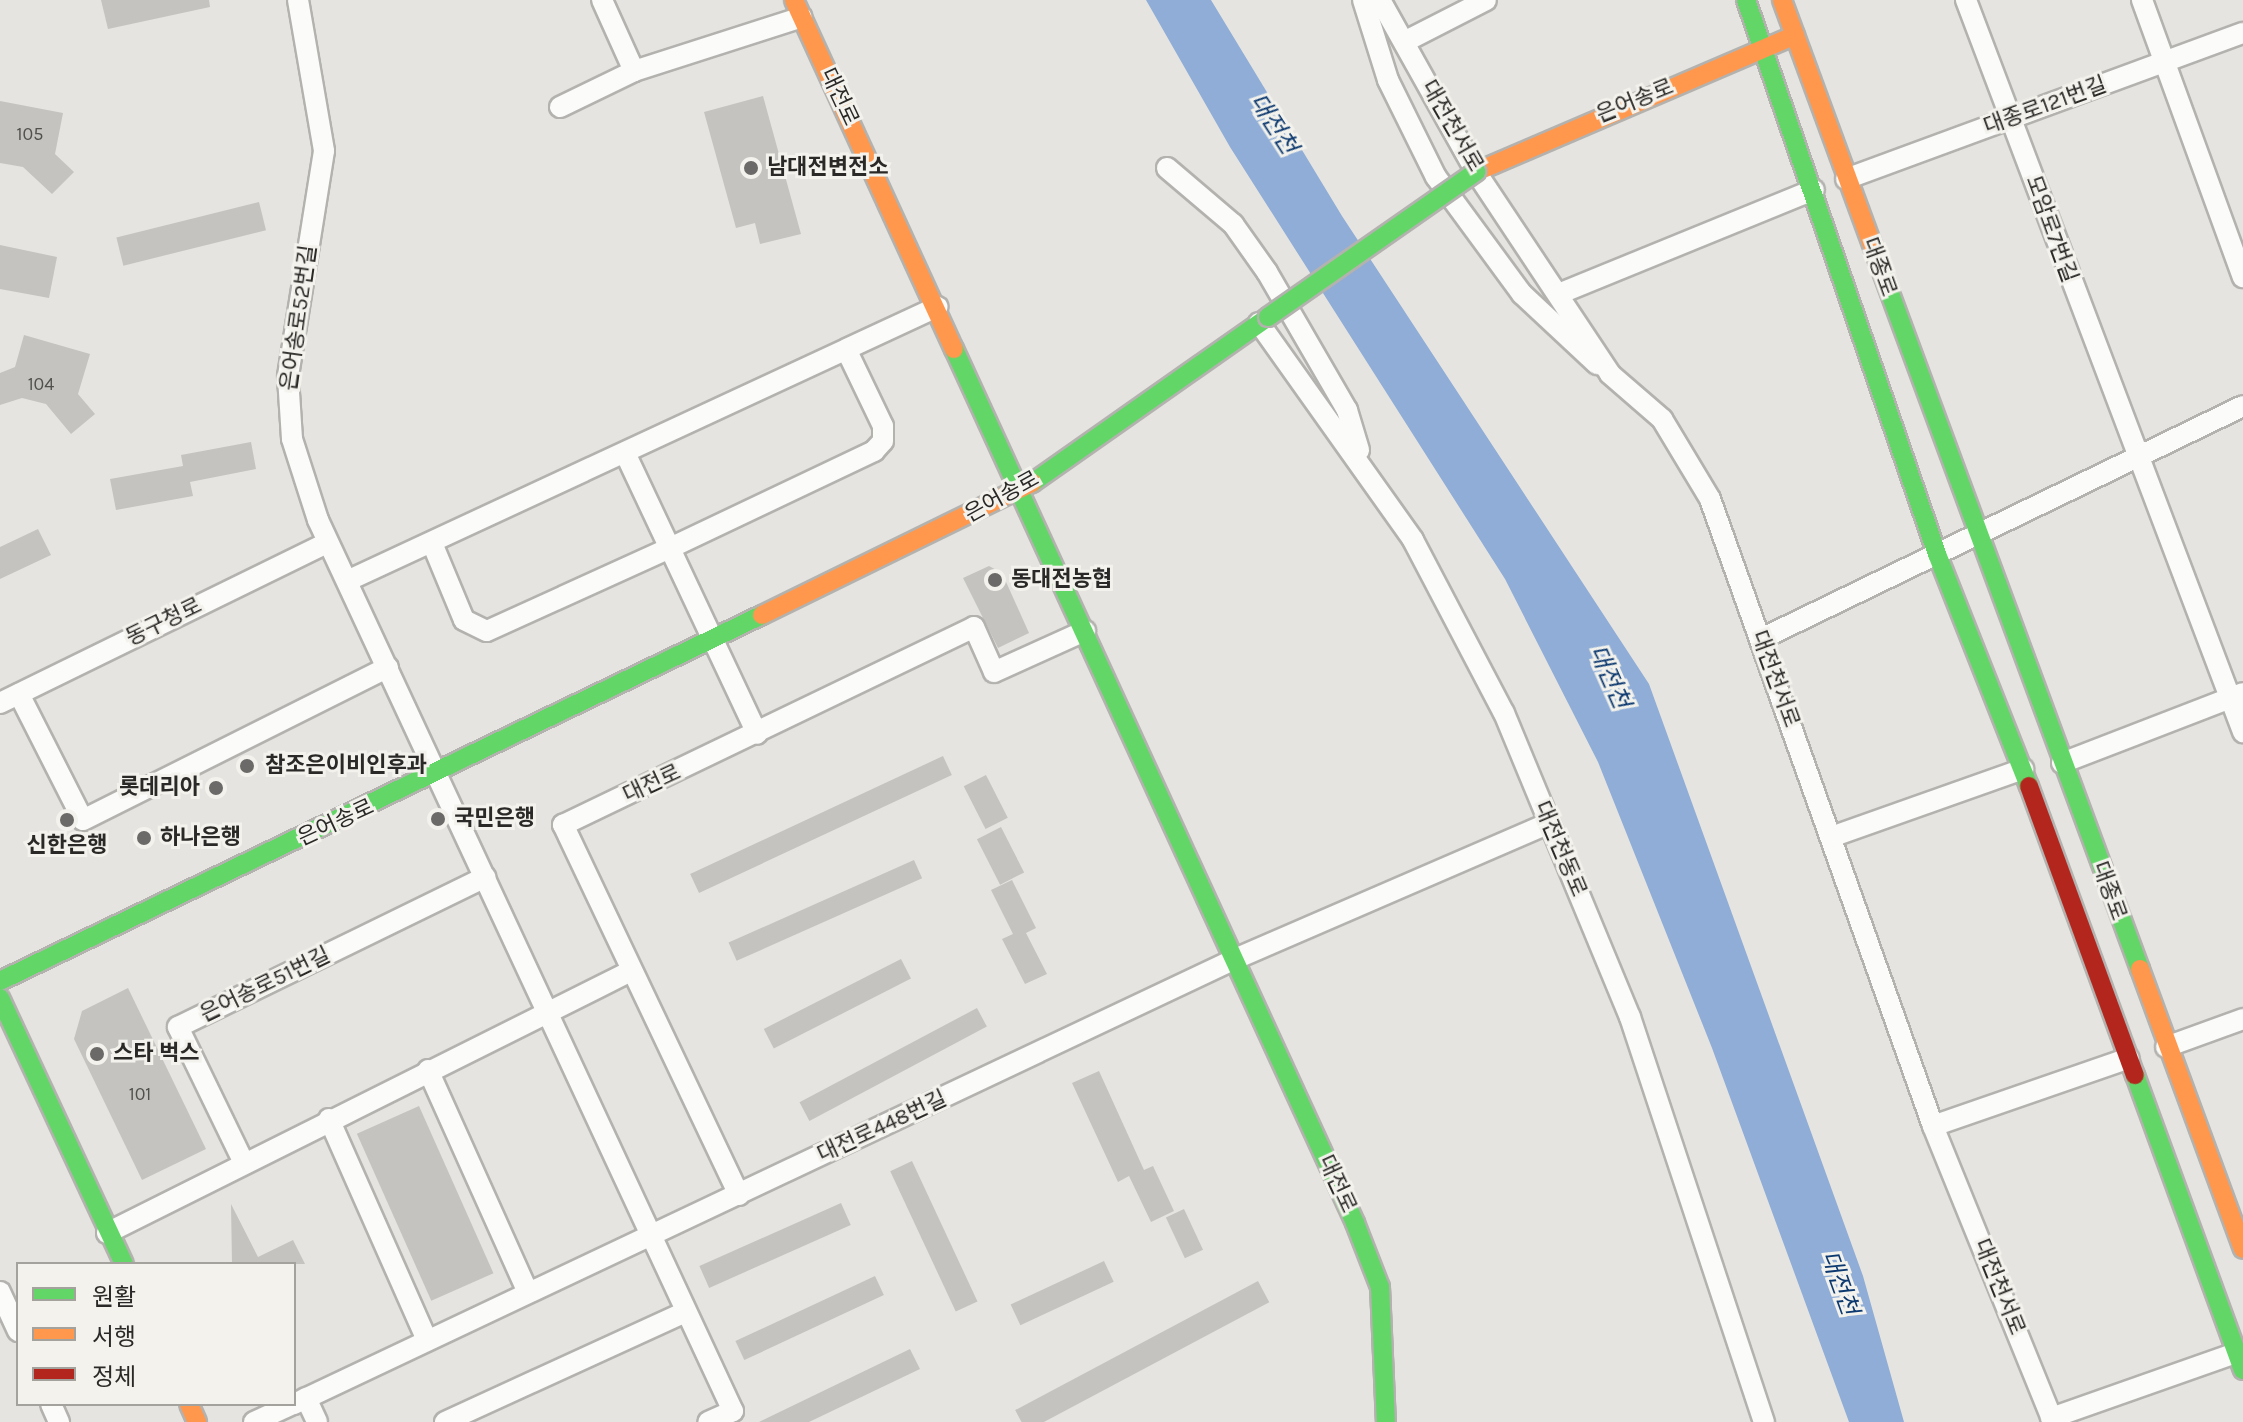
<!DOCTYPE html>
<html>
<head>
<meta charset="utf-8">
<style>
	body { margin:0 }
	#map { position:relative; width:2243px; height:1422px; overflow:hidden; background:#e5e4e0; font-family:Karla,"Noto Sans KR",sans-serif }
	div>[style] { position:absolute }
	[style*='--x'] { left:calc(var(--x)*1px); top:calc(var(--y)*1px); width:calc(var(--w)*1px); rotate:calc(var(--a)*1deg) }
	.water>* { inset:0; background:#8fadd6 }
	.building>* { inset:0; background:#c4c3c0; transform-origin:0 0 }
	.roads { filter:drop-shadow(2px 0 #b3b2af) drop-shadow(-2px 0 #b3b2af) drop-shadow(0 2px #b3b2af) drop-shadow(0 -2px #b3b2af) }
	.street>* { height:20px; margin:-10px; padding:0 10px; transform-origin:10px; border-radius:10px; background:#fbfbfa }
	.fast>* { height:18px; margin:-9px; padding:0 9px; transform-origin:9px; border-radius:9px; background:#63d668 }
	.slow>* { height:18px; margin:-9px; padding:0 9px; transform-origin:9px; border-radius:9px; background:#ff974d }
	.jam>* { height:18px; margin:-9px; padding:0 9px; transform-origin:9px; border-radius:9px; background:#b3261e }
	.bridges { filter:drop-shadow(2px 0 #b3b2af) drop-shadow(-2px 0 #b3b2af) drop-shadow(0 2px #b3b2af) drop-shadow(0 -2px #b3b2af) }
	.fast-bridge>* { height:18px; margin:-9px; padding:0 9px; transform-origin:9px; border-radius:9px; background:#63d668 }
	.dots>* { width:22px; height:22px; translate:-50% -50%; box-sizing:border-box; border:4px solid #f3f2ec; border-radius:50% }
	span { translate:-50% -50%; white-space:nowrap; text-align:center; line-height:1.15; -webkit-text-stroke:6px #f3f2ec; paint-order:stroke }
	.number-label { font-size:18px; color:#50504d }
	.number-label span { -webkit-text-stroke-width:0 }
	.street-label { font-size:22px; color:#2a2927 }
	.poi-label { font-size:22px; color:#2a2927; font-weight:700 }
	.left { translate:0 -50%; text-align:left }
	.right { translate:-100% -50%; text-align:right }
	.water-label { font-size:24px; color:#0b386f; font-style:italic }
	.legend { position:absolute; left:16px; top:1262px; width:280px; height:144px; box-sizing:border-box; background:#f3f2ec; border:2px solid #a3a29d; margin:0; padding:10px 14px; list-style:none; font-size:24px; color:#2a2927 }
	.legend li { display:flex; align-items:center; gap:16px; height:40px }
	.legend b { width:40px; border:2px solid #a3a29d }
</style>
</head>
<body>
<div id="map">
	<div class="water">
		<i style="clip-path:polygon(1146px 0,1211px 0,1342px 216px,1649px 684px,1863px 1276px,1904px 1422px,1849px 1422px,1712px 1048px,1598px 762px,1505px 579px,1230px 147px)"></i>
	</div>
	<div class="building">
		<i style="clip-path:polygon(101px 0,209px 0,210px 7px,108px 29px)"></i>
		<i style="clip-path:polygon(763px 96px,801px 234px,760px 244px,755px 223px,736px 228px,704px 112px)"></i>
		<i style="clip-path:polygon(0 101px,63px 113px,55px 154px,74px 172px,52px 194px,23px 167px,0 163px)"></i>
		<i style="left:259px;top:202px;width:29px;height:147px;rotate:76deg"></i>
		<i style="clip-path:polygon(0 245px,57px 257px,49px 298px,0 289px)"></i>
		<i style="clip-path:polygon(24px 335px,90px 354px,78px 394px,95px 414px,71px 434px,46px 404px,22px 398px,0 405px,0 373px,15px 367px)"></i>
		<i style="clip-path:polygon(251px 442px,256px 469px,190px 482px,193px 496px,116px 510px,110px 479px,183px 466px,181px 455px)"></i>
		<i style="clip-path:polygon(38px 529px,51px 555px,0 579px,0 547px)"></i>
		<i style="clip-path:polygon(989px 566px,1002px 573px,1029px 633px,998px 648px,963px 578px)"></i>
		<i style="left:943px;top:756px;width:21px;height:279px;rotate:65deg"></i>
		<i style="left:986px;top:775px;width:48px;height:25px;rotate:63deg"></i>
		<i style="left:1001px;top:827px;width:51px;height:27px;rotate:63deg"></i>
		<i style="left:914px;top:860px;width:20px;height:203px;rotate:66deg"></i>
		<i style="clip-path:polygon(1012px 880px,1036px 928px,1026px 933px,1047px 974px,1025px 984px,1002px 939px,1013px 934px,991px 890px)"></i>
		<i style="left:901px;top:959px;width:22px;height:154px;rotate:63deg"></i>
		<i style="clip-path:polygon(128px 988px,206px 1149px,142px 1180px,74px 1039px,82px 1011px)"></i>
		<i style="left:977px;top:1008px;width:21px;height:201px;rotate:62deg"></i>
		<i style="clip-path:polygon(1099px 1071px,1144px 1170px,1153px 1166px,1174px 1211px,1151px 1222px,1129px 1176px,1118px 1182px,1072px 1083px)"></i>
		<i style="left:419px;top:1106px;width:183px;height:68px;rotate:66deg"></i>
		<i style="left:912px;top:1161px;width:155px;height:24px;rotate:65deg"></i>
		<i style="left:841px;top:1203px;width:24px;height:155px;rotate:66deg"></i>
		<i style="clip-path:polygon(231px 1204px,258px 1257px,293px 1240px,305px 1264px,232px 1264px)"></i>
		<i style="left:1184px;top:1209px;width:45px;height:20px;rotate:65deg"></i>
		<i style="left:1104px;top:1261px;width:23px;height:103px;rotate:65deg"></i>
		<i style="left:875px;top:1276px;width:21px;height:154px;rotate:65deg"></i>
		<i style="left:1258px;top:1281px;width:24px;height:275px;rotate:62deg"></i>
		<i style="clip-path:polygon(910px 1349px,920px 1369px,809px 1422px,759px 1422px)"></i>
	</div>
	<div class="roads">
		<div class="street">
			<i style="--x:298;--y:0;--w:153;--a:80.2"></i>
			<i style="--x:324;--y:151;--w:229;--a:99.1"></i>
			<i style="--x:288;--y:377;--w:62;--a:86.3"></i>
			<i style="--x:292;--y:439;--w:85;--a:72.2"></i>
			<i style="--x:318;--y:520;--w:983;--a:65.03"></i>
			<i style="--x:733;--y:1411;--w:27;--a:156"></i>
			<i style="--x:602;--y:0;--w:78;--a:65.7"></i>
			<i style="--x:1363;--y:0;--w:84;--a:72.6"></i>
			<i style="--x:1388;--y:80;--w:108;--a:63.7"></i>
			<i style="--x:1436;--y:177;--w:145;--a:53.7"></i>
			<i style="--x:1522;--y:294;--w:103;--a:43"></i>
			<i style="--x:1380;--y:0;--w:197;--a:60.8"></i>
			<i style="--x:1476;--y:172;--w:242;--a:56.4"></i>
			<i style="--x:1610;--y:374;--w:69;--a:40.9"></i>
			<i style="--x:1662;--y:419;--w:93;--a:59"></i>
			<i style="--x:1710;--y:499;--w:665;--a:70.42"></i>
			<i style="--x:1933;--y:1126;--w:319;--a:67.9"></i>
			<i style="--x:1966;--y:0;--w:783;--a:69.27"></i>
			<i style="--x:2142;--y:0;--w:295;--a:70"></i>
			<i style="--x:1404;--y:42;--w:92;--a:-27.1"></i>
			<i style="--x:560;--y:107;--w:82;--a:-25.9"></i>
			<i style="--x:634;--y:71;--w:176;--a:-17.8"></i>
			<i style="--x:1167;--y:168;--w:87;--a:40.3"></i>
			<i style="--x:1233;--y:224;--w:59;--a:54.7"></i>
			<i style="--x:1267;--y:272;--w:160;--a:59.9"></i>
			<i style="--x:1347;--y:410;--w:42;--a:73.3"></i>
			<i style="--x:1846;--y:179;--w:423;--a:-20.2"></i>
			<i style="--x:1561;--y:293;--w:273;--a:-22.2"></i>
			<i style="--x:1259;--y:323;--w:266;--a:54.6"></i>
			<i style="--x:1413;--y:540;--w:195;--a:62.3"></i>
			<i style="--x:1504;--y:713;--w:329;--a:67.5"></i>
			<i style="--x:1630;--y:1017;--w:427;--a:71.7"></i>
			<i style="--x:626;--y:455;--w:308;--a:64.8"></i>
			<i style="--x:432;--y:543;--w:83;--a:67.4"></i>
			<i style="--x:464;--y:620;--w:25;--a:26"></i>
			<i style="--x:487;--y:631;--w:201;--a:-24.4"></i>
			<i style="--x:670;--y:548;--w:226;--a:-25.4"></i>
			<i style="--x:874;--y:451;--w:13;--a:-48"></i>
			<i style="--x:883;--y:441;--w:15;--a:-90"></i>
			<i style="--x:883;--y:426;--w:85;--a:-115.7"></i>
			<i style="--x:347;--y:581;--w:651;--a:-24.91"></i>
			<i style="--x:1761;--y:639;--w:535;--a:-25.8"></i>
			<i style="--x:19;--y:694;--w:141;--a:63.1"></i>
			<i style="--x:83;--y:820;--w:341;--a:-26.6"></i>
			<i style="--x:0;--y:703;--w:365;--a:-26.1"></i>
			<i style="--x:2062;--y:763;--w:194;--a:-21.1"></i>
			<i style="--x:1831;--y:837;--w:204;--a:-19.5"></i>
			<i style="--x:2166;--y:1047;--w:82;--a:-20"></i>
			<i style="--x:428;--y:1070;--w:244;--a:65.8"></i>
			<i style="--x:329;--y:1119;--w:242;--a:66.1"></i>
			<i style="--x:1933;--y:1126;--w:207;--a:-19.1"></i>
			<i style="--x:243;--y:1161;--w:149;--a:-115.9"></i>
			<i style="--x:178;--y:1027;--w:342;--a:-26"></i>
			<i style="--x:739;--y:1195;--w:410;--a:-115.4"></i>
			<i style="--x:563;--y:825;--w:456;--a:-25.7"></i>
			<i style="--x:974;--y:627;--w:49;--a:66"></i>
			<i style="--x:994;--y:672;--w:100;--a:-24.3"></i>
			<i style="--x:107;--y:1233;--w:586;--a:-26.57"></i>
			<i style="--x:0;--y:1292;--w:43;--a:65.2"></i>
			<i style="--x:306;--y:1398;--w:26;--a:65"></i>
			<i style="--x:51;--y:1404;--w:20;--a:66"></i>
			<i style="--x:294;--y:1404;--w:1041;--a:-25.31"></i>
			<i style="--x:1235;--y:959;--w:342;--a:-23.4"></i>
			<i style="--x:2051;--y:1418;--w:196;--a:-19.4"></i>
			<i style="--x:254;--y:1422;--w:43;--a:-24.8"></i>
			<i style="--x:445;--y:1422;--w:264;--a:-24.6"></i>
		</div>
		<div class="fast">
			<i style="--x:1746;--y:0;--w:586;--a:70.98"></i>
			<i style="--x:1937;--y:554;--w:250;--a:68.4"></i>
			<i style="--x:1874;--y:250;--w:767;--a:69.7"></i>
			<i style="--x:954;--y:349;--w:962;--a:65.35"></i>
			<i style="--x:1355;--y:1223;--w:69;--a:68.7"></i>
			<i style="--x:1380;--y:1287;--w:135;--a:87.5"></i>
			<i style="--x:1032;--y:483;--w:289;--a:-35.1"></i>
			<i style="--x:0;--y:981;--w:845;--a:-25.66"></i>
			<i style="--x:0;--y:998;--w:293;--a:65"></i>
			<i style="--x:2135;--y:1075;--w:314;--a:69.9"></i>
		</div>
		<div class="slow">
			<i style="--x:794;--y:0;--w:384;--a:65.4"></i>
			<i style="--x:1782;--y:0;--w:266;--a:69.8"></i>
			<i style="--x:1476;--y:172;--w:347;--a:-23.2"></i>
			<i style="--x:762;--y:615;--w:301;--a:-26.1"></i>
			<i style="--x:2140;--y:969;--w:298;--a:69.8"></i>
			<i style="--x:189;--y:1404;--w:20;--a:66"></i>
		</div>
		<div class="jam">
			<i style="--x:2029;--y:786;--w:308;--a:69.9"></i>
		</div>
	</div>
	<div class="bridges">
		<div class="fast-bridge">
			<i style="--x:1268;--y:317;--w:254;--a:-34.9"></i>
		</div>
	</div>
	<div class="dots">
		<i style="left:751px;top:168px;background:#6b6a68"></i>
		<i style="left:995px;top:580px;background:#6b6a68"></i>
		<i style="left:247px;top:766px;background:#6b6a68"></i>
		<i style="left:216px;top:788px;background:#6b6a68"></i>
		<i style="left:438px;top:819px;background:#6b6a68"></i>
		<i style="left:67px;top:820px;background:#6b6a68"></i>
		<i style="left:144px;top:838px;background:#6b6a68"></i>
		<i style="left:97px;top:1054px;background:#6b6a68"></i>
	</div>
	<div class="number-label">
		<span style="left:30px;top:134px">105</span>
		<span style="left:41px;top:384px">104</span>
		<span style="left:140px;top:1094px">101</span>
	</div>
	<div class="street-label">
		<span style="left:839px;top:97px;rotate:65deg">대전로</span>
		<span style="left:1635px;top:101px;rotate:-22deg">은어송로</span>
		<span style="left:2045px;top:106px;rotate:-20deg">대종로121번길</span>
		<span style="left:1452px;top:126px;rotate:60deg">대전천서로</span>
		<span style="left:2051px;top:229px;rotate:70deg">모암로7번길</span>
		<span style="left:1879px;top:267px;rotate:70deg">대종로</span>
		<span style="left:299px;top:318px;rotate:-82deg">은어송로52번길</span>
		<span style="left:1002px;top:497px;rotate:-29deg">은어송로</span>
		<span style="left:164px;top:622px;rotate:-26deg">동구청로</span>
		<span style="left:1775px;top:679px;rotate:70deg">대전천서로</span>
		<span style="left:652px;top:784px;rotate:-25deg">대전로</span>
		<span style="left:336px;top:823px;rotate:-25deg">은어송로</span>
		<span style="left:1560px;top:849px;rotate:67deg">대전천동로</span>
		<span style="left:2109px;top:891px;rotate:70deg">대종로</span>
		<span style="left:265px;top:985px;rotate:-26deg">은어송로51번길</span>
		<span style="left:882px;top:1127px;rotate:-25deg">대전로448번길</span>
		<span style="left:1337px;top:1184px;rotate:65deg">대전로</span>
		<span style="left:1999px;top:1287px;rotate:68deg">대전천서로</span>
	</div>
	<div class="poi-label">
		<span class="left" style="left:767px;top:168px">남대전변전소</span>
		<span class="left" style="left:1011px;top:580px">동대전농협</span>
		<span class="left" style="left:265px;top:766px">참조은이비인후과</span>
		<span class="right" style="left:200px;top:788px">롯데리아</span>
		<span class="left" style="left:454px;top:819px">국민은행</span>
		<span class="left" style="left:160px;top:838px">하나은행</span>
		<span style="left:67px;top:846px">신한은행</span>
		<span class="left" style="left:113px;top:1054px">스타 벅스</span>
	</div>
	<div class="water-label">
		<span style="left:1273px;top:124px;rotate:57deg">대전천</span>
		<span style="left:1609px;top:677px;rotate:66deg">대전천</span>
		<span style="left:1839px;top:1283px;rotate:70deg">대전천</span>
	</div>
	<ul class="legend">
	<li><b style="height:10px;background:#63d668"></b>원활</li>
	<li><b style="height:10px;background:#ff974d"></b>서행</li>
	<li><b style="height:10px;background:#b3261e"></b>정체</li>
	</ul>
</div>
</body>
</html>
